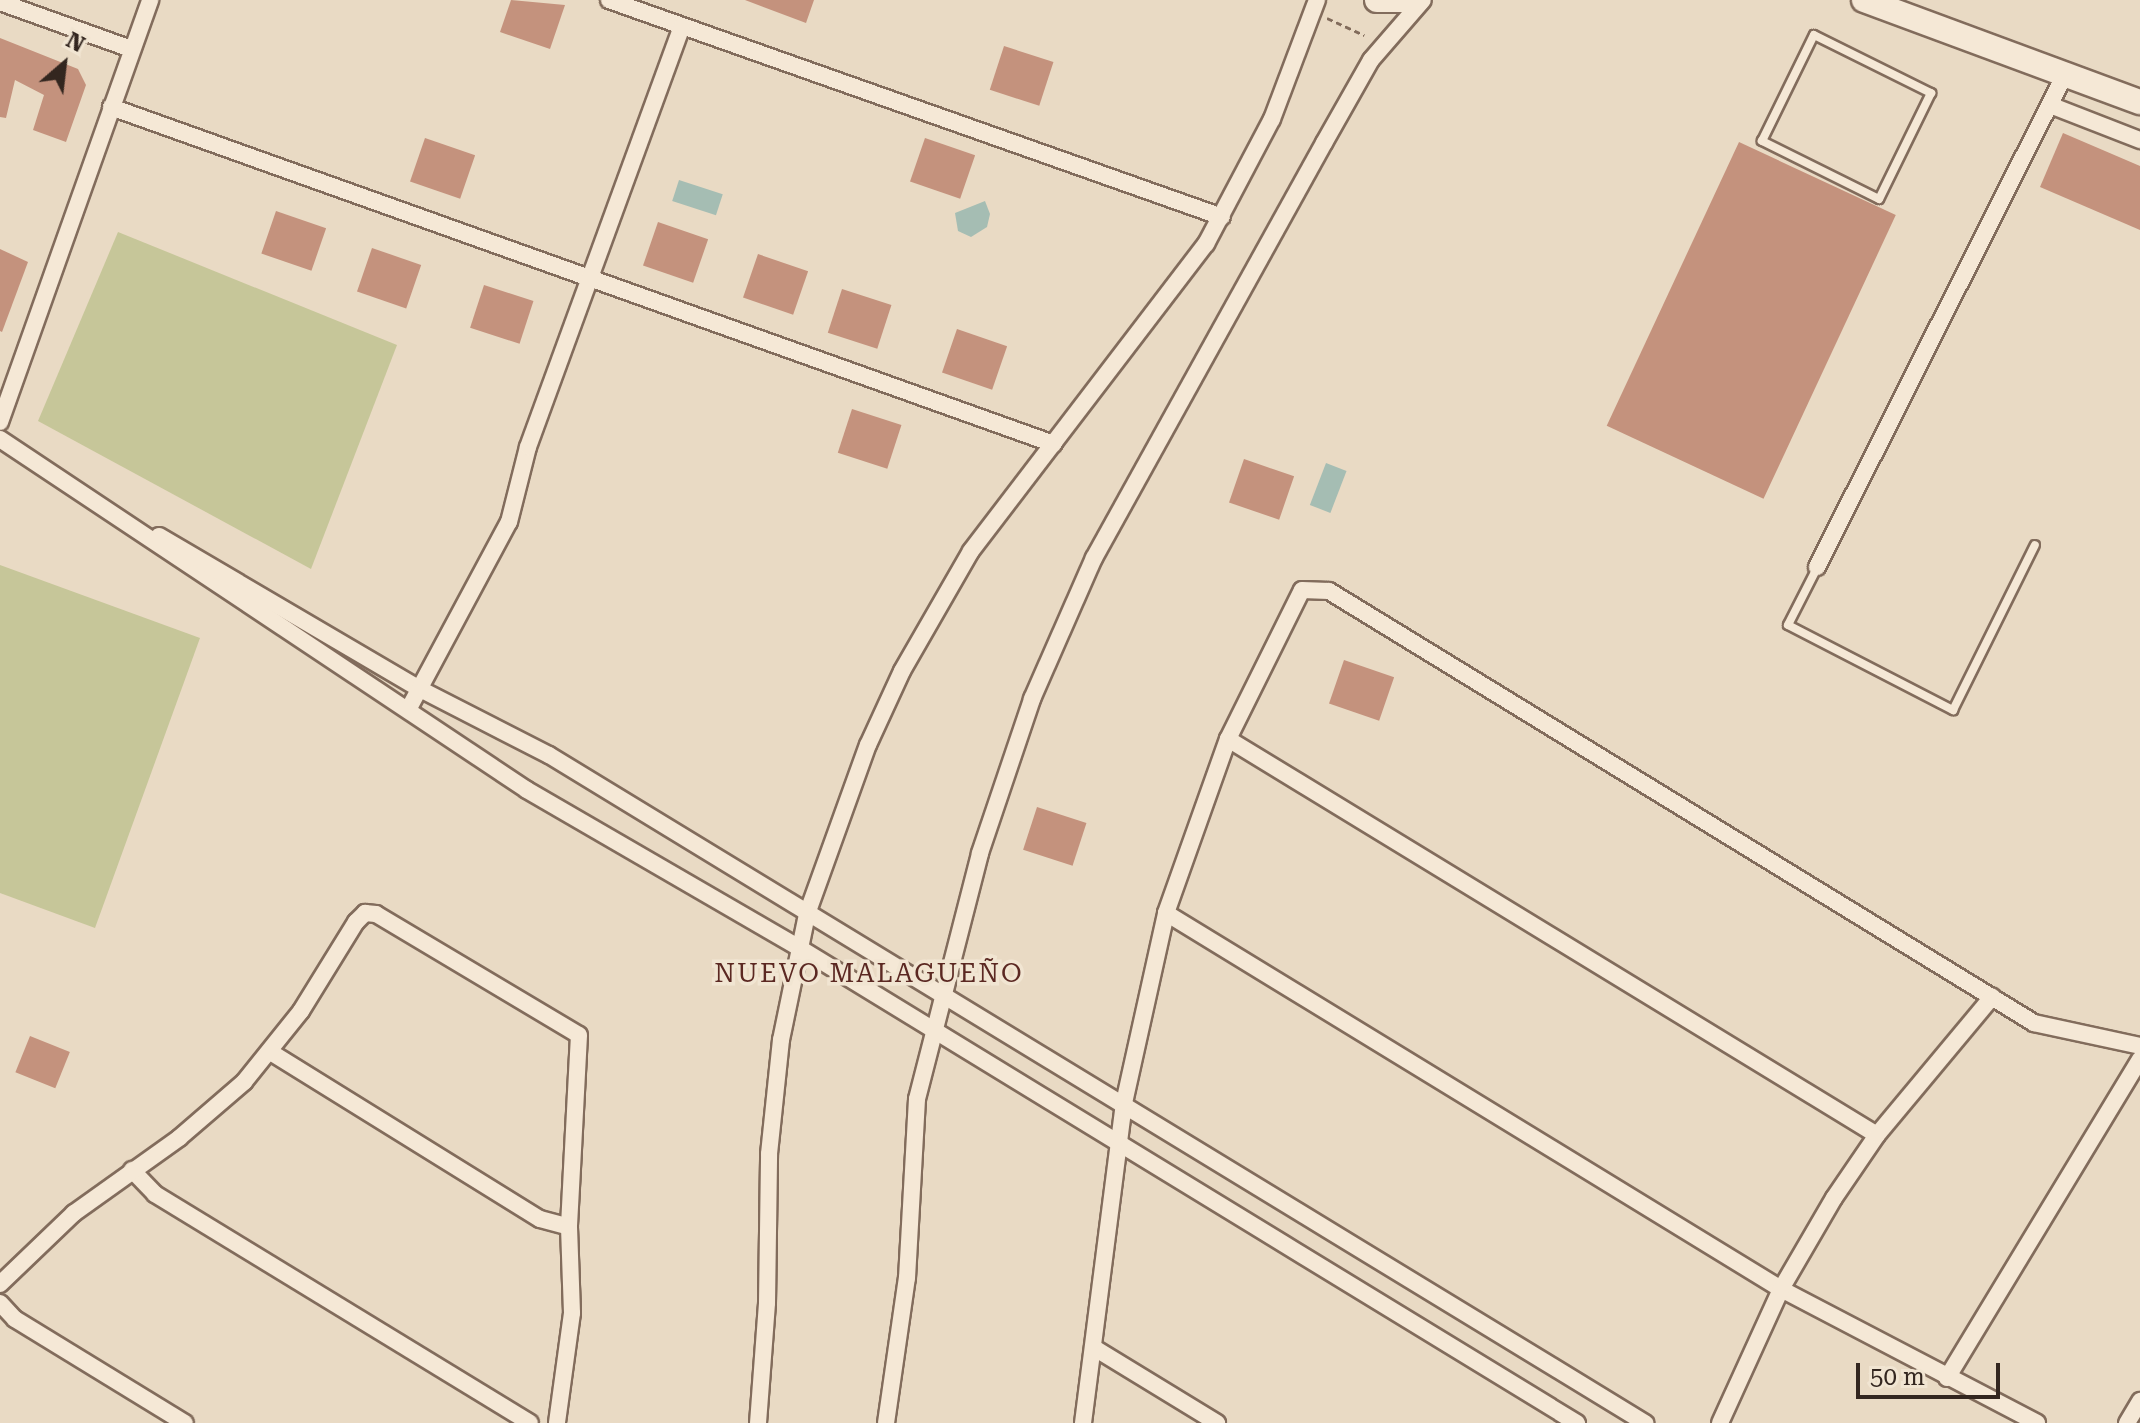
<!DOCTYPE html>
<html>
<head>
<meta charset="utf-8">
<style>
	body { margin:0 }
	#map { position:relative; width:2140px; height:1423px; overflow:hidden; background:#e9dac4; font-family:"Roboto Serif",serif }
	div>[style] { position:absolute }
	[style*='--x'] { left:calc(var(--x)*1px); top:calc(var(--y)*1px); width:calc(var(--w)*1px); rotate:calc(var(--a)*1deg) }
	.green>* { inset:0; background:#c6c699 }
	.water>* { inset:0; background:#a5bdb3; transform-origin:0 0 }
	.building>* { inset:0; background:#c4927d; transform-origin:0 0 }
	.path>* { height:3px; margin-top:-1.5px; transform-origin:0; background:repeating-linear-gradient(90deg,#826c5c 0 6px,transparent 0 10px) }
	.roads { filter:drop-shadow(2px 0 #826c5c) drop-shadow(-2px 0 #826c5c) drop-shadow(0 2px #826c5c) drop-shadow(0 -2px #826c5c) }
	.service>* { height:8px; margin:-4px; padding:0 4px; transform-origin:4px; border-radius:4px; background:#f5e8d6 }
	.minor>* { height:16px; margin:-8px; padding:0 8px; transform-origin:8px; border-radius:8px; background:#f5e8d6 }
	.secondary>* { height:24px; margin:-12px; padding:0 12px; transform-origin:12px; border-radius:12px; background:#f5e8d6 }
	span { translate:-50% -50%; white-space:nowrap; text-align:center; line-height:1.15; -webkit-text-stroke:7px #f1e5d2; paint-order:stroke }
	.neighbourhood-label { font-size:26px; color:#5b2822; letter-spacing:2px }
	.north { position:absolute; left:24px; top:24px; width:80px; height:80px; -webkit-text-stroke:6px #f1e5d2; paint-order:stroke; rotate:28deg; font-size:22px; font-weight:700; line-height:32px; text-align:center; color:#33261f }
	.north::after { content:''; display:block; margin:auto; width:28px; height:36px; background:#33261f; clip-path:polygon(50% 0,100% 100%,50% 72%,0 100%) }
	.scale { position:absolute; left:1856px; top:1363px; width:144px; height:36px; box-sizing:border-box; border:4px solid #33261f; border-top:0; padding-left:10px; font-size:24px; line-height:28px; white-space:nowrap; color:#33261f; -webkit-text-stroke:6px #f1e5d2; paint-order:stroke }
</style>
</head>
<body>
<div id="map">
	<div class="green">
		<i style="clip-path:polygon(118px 232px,397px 345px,311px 569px,38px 421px)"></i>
		<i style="clip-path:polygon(0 565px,200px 638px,95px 928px,0 893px)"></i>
	</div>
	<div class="water">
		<i style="left:679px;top:180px;width:46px;height:22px;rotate:18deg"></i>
		<i style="clip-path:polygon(985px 201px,990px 214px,987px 227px,971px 237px,958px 231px,955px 213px)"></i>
		<i style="left:1326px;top:463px;width:22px;height:45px;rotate:21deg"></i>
	</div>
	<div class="building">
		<i style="clip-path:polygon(511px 0,565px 5px,550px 49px,500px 32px)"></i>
		<i style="clip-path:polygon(745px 0,814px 0,806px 23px)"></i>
		<i style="clip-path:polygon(0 38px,78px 69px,86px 85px,66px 142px,33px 130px,44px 95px,15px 80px,6px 118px,0 117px)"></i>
		<i style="left:1004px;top:46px;width:52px;height:46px;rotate:18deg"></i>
		<i style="clip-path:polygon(2063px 133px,2140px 166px,2140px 230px,2040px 187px)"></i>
		<i style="left:425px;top:138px;width:53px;height:46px;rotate:19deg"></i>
		<i style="left:925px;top:138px;width:53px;height:46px;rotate:19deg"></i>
		<i style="left:1739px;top:142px;width:173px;height:313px;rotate:25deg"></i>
		<i style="left:276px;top:211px;width:53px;height:45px;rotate:19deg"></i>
		<i style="left:658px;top:222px;width:53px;height:46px;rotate:19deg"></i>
		<i style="left:372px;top:248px;width:52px;height:46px;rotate:19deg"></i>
		<i style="clip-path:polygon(0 249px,28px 262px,2px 332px,0 331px)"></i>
		<i style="left:758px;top:254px;width:53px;height:46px;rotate:19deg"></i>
		<i style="left:484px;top:285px;width:52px;height:45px;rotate:18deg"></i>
		<i style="left:842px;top:289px;width:52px;height:46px;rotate:18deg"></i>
		<i style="left:957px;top:329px;width:53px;height:46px;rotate:19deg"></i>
		<i style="left:852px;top:409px;width:52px;height:46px;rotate:18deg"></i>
		<i style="left:1244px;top:459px;width:53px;height:46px;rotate:19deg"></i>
		<i style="left:1344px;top:660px;width:53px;height:46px;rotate:19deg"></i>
		<i style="left:1037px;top:807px;width:52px;height:45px;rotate:18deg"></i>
		<i style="left:30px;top:1036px;width:43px;height:39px;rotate:22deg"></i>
	</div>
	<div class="path">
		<i style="--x:1327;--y:18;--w:41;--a:24.7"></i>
	</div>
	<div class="roads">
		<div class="service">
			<i style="--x:1814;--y:35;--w:131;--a:26.4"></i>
			<i style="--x:1931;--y:93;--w:118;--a:116.1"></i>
			<i style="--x:1879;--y:199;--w:131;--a:-153.6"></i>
			<i style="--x:1762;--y:141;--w:118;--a:-63.9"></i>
			<i style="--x:1817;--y:568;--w:64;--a:117"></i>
			<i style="--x:1788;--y:625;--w:186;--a:27.3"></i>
			<i style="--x:1953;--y:710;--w:184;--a:-63.6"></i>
		</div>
		<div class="minor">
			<i style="--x:609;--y:0;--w:650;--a:19.49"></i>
			<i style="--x:0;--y:2;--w:139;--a:19.7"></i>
			<i style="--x:2050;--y:105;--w:97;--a:21.3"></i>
			<i style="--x:111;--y:107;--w:1001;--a:19.67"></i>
			<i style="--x:0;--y:422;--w:448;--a:-70.4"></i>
			<i style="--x:0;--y:439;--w:633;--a:33.66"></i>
			<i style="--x:527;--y:790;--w:313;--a:30.1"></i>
			<i style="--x:798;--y:947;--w:913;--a:31.43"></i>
			<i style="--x:159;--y:536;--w:303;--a:30.4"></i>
			<i style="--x:420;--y:689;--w:145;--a:27.1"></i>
			<i style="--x:549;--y:755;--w:1284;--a:31.36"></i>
			<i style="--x:1817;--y:567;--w:552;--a:-63.3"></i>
			<i style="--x:408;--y:710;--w:213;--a:-61.8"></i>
			<i style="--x:509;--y:522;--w:77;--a:-75.8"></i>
			<i style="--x:528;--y:447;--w:448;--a:-69.9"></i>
			<i style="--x:1228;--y:739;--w:760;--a:31.39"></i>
			<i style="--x:1166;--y:913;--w:721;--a:31.44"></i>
			<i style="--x:1781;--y:1289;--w:289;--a:27.6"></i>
			<i style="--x:272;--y:1053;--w:315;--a:31.8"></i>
			<i style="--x:540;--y:1219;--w:30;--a:15"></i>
			<i style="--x:132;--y:1170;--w:33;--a:46"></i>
			<i style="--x:155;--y:1194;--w:439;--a:31.4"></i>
			<i style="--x:0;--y:1284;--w:103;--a:-43.8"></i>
			<i style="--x:74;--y:1213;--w:129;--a:-35.5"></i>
			<i style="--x:179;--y:1138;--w:86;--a:-40.7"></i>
			<i style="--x:244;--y:1082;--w:91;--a:-51.2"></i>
			<i style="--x:301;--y:1011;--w:105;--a:-58.3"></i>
			<i style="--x:356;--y:922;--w:13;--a:-45"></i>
			<i style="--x:365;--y:913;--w:11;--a:5"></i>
			<i style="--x:376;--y:914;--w:236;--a:30.8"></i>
			<i style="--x:579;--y:1035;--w:192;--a:93"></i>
			<i style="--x:569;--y:1227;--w:86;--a:88"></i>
			<i style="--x:572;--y:1313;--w:111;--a:97.8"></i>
			<i style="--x:0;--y:1303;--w:22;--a:47"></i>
			<i style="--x:15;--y:1319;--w:199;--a:31.5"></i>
			<i style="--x:1096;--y:1349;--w:142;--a:31.4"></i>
			<i style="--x:1947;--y:1378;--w:373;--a:-58.8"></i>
			<i style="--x:758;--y:1423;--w:120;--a:-85.7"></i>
			<i style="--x:767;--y:1303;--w:149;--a:-89.2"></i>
			<i style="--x:769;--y:1154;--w:115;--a:-84"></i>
			<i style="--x:781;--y:1040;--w:129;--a:-78.3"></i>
			<i style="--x:807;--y:914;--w:180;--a:-70.2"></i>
			<i style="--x:868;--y:745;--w:81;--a:-65.3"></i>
			<i style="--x:902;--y:671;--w:138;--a:-60.1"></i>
			<i style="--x:971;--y:551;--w:387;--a:-52.6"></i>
			<i style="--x:1206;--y:244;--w:141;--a:-62.2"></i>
			<i style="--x:1272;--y:119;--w:127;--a:-69.3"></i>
			<i style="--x:886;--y:1423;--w:147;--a:-81.8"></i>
			<i style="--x:907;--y:1278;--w:179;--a:-86.8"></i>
			<i style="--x:917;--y:1099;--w:254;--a:-75.6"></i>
			<i style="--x:980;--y:853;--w:163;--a:-71.3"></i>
			<i style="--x:1032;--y:699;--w:154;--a:-66.3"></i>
			<i style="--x:1094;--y:558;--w:474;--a:-61"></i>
			<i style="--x:1324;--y:143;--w:95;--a:-60.5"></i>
			<i style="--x:1371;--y:60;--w:79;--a:-49.1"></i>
			<i style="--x:1083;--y:1423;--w:323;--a:-82.7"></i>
			<i style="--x:1124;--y:1103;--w:195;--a:-77.5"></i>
			<i style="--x:1166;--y:913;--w:185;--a:-70.4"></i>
			<i style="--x:1228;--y:739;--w:166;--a:-63.6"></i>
			<i style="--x:1302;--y:590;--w:27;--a:2"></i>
			<i style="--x:1329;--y:591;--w:827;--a:31.5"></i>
			<i style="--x:2034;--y:1023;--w:108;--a:12.2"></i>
			<i style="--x:1720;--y:1423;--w:147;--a:-65.5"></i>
			<i style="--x:1781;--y:1289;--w:105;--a:-59.8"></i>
			<i style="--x:1834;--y:1198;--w:76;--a:-55.7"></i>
			<i style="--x:1877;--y:1135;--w:180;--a:-50.2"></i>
			<i style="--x:2127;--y:1423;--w:26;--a:-59"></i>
		</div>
		<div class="secondary">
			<i style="--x:1377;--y:0;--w:40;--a:0"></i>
			<i style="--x:1864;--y:0;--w:294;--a:20.3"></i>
		</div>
	</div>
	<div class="neighbourhood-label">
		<span style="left:869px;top:974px">NUEVO MALAGUEÑO</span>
	</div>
	<div class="north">N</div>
	<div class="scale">50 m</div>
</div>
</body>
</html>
